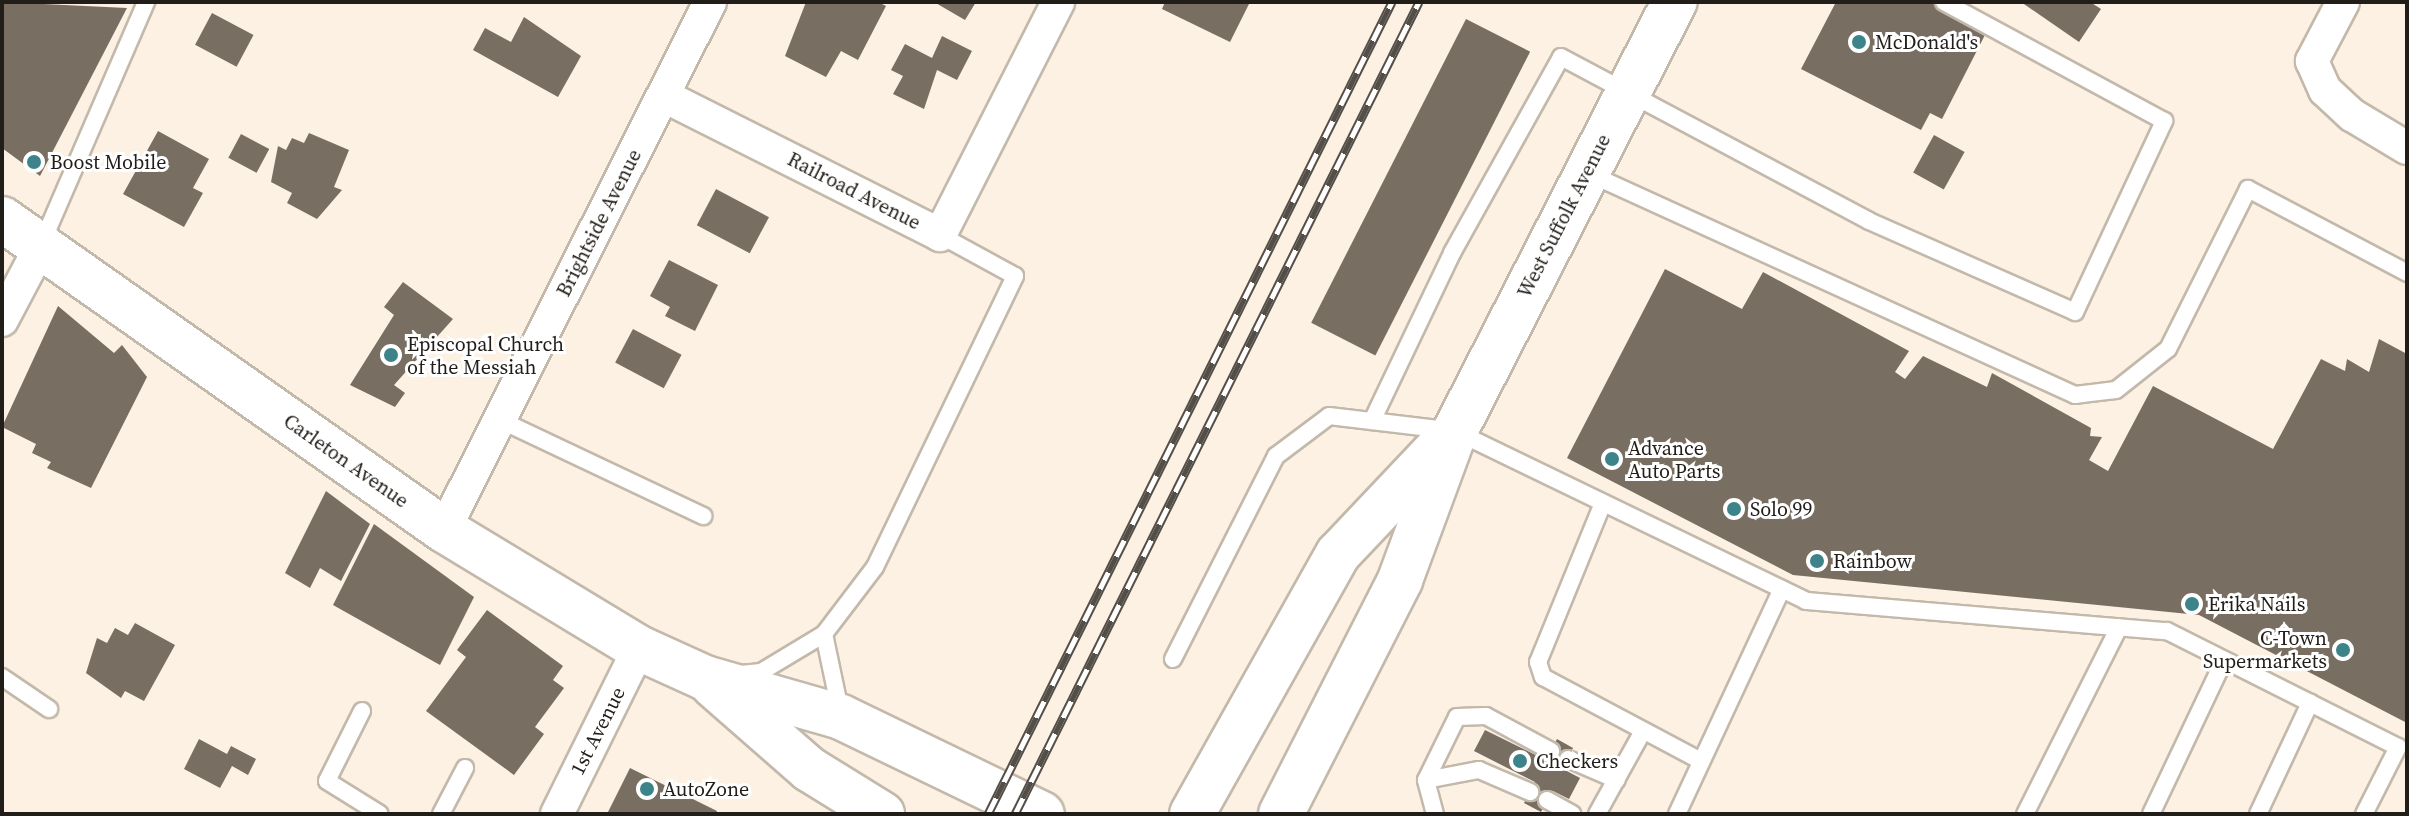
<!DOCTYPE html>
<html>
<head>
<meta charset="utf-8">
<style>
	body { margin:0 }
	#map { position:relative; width:2409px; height:816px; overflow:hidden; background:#fcf1e3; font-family:"Source Serif 4",serif }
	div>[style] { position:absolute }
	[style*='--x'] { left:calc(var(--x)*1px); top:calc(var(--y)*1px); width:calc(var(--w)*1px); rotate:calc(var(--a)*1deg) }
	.building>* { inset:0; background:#786f62; transform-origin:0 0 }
	.roads { filter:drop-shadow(2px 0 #c3b9ab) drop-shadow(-2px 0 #c3b9ab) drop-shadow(0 2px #c3b9ab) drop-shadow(0 -2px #c3b9ab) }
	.lane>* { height:16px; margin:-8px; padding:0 8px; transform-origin:8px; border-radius:8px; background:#fff }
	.street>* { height:32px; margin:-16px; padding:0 16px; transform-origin:16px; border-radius:16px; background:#fff }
	.secondary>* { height:44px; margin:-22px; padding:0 22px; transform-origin:22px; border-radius:22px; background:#fff }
	.rail>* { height:9px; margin-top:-4.5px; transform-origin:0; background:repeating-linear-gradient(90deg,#fff 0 18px,#534e47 0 36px); box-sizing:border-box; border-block:2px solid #534e47 }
	.dots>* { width:22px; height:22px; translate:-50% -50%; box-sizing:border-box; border:4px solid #fff; border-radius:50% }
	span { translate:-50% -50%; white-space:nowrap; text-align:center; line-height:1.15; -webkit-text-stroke:6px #fff; paint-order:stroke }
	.poi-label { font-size:20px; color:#211d18 }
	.left { translate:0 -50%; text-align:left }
	.right { translate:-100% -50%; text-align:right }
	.street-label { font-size:20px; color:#211d18 }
	.frame { position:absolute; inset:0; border:4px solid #211d18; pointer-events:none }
</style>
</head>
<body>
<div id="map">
	<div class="building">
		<i style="clip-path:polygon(2px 2px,127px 8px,40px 176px,2px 148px)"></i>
		<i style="clip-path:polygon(806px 2px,878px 2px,886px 6px,858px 60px,841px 51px,826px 77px,785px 56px)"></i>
		<i style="clip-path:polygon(934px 2px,976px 2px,965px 20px)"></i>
		<i style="clip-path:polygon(1165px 2px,1250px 2px,1230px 42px,1162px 9px)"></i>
		<i style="clip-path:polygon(1836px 2px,1930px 2px,1987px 31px,1942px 119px,1930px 113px,1921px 130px,1801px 69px)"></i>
		<i style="clip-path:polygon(2021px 2px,2090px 2px,2101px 9px,2079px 42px)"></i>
		<i style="left:212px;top:13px;width:47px;height:36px;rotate:28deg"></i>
		<i style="clip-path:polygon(524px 17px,581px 56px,558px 97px,473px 50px,485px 28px,511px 42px)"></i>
		<i style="left:1466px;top:19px;width:72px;height:341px;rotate:27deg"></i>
		<i style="clip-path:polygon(942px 36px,972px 51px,957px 80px,937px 70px,924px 109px,893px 94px,903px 76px,891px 70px,905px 44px,932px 58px)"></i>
		<i style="clip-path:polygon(158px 131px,209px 159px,193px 188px,203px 193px,184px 227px,123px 194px)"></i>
		<i style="clip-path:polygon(309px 133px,349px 150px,334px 187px,342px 190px,317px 219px,287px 203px,292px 193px,271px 182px,278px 146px,286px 150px,292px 138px,304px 143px)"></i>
		<i style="left:241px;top:134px;width:32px;height:27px;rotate:28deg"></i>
		<i style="left:1934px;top:135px;width:35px;height:43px;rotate:29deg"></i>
		<i style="left:716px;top:189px;width:60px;height:41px;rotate:28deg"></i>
		<i style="clip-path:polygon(669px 260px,718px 285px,695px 331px,665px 316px,670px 307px,650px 296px)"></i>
		<i style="clip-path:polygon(1665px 269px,1742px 309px,1763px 272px,1909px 351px,1895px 372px,1905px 379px,1923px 356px,1987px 387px,1992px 373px,2091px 428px,2090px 436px,2102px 437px,2089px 460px,2108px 471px,2153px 386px,2273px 449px,2321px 359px,2345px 371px,2347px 359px,2369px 372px,2379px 339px,2407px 354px,2407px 723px,2199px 615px,1793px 575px,1567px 458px)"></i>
		<i style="clip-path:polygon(403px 282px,453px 319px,394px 385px,405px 393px,395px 407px,350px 385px,394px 315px,384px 307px)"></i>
		<i style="clip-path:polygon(58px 306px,114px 353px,122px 345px,147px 377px,91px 488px,47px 468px,51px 462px,32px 453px,36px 444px,2px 427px)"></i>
		<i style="left:633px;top:329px;width:55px;height:38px;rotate:28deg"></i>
		<i style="clip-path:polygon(326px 491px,370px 524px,341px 581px,320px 568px,310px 588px,285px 573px)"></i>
		<i style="clip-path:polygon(374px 524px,474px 597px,440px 665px,333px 605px)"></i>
		<i style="clip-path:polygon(487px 610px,563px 666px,553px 680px,564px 688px,535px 727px,544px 734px,514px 775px,426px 711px,466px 657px,457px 650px)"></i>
		<i style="clip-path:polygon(135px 623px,175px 645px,144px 701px,125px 691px,121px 698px,86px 673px,97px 638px,107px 643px,115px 628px,128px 635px)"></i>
		<i style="clip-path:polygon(1485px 730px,1546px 760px,1557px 739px,1573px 748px,1563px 769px,1580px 778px,1569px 799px,1553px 791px,1541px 812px,1524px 803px,1535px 782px,1474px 751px)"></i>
		<i style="clip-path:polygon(199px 739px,227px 754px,231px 746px,256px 759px,248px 775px,232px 766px,220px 788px,184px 769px)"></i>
		<i style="clip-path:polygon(630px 768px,717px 811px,716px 814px,607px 814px)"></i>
	</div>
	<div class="roads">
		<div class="lane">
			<i style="--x:1590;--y:174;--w:533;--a:24.5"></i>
			<i style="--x:2075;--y:395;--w:41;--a:-7"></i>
			<i style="--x:2116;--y:390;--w:66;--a:-38.3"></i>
			<i style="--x:2168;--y:349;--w:179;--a:-63.4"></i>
			<i style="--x:2248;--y:189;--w:180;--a:27.8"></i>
			<i style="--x:41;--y:245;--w:265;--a:-66.6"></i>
			<i style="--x:500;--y:420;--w:225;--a:25.3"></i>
			<i style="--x:1372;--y:421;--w:186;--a:-64.5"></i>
			<i style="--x:1452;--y:253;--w:224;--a:-60.9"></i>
			<i style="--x:1561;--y:57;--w:349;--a:28"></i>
			<i style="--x:1869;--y:221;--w:225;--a:23.8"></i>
			<i style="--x:2075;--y:312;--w:211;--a:-65"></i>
			<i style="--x:2164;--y:121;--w:250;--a:-151.6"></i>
			<i style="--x:1603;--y:503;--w:172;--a:112.2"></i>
			<i style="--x:1538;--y:662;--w:16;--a:72"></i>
			<i style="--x:1543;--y:677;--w:179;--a:28"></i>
			<i style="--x:824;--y:634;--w:78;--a:78.1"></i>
			<i style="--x:1173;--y:659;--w:228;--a:-63.1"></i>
			<i style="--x:1276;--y:456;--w:66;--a:-37"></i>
			<i style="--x:1329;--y:416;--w:127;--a:6.8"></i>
			<i style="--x:1455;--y:431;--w:390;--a:25.8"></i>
			<i style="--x:1806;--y:601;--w:362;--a:4.8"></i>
			<i style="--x:2167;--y:631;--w:258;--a:26.7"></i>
			<i style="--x:2398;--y:747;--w:75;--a:116.9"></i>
			<i style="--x:741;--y:674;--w:20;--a:-6"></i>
			<i style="--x:761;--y:672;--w:74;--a:-31.1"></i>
			<i style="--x:824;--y:634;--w:84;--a:-52.7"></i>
			<i style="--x:875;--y:567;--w:323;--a:-64.3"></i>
			<i style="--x:1015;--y:276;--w:85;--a:-151.3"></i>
			<i style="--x:2;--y:677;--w:57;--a:34.2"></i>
			<i style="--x:362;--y:711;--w:78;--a:116.6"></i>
			<i style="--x:327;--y:781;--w:62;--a:31.9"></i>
			<i style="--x:1568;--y:759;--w:53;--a:23.2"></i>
			<i style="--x:1426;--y:780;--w:54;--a:-10.7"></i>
			<i style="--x:1479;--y:770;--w:56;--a:23.3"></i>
			<i style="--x:1547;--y:800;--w:29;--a:29"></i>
			<i style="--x:441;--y:814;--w:52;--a:-62.4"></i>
			<i style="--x:1435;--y:814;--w:35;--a:-105"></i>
			<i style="--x:1426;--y:780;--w:70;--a:-63.8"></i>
			<i style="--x:1457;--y:717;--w:29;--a:-2"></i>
			<i style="--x:1486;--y:716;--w:74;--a:28.3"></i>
			<i style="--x:1597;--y:814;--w:95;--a:-61"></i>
			<i style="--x:1677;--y:814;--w:248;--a:-65"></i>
			<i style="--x:2025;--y:814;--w:209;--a:-63.3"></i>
			<i style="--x:2151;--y:814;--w:170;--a:-64.6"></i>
			<i style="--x:2258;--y:814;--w:123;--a:-64.9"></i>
		</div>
		<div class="street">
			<i style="--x:2343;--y:2;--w:67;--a:117.7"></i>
			<i style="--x:2312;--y:61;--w:32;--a:66"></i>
			<i style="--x:2325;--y:90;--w:37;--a:43"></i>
			<i style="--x:2352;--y:115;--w:64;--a:31"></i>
			<i style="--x:664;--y:96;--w:309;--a:26.7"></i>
			<i style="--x:940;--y:235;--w:261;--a:-63.1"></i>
			<i style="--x:2;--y:320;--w:84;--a:-62.2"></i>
			<i style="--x:444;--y:530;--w:591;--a:-63.26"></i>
			<i style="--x:557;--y:814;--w:185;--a:-63.7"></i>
		</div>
		<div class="secondary">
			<i style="--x:2;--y:219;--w:540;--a:35.13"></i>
			<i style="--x:444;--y:530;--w:228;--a:31.2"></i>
			<i style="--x:639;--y:648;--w:72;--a:24.4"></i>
			<i style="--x:705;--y:678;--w:141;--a:16"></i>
			<i style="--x:841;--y:717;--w:223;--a:25.8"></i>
			<i style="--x:713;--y:685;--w:128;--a:41.2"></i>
			<i style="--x:809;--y:769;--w:86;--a:31.7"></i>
			<i style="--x:1192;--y:814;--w:298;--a:-60.7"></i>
			<i style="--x:1338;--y:554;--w:151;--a:-46.6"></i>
			<i style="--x:1281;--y:814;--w:263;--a:-63"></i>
			<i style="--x:1400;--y:580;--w:159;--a:-69.7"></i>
			<i style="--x:1455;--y:431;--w:482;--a:-62.9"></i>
		</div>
	</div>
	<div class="rail">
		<i style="--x:988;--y:814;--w:907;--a:-63.55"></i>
		<i style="--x:1015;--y:814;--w:907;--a:-63.55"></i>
	</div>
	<div class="dots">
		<i style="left:1859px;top:42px;background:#3c848a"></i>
		<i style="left:34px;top:162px;background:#3c848a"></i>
		<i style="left:391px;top:355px;background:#3c848a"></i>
		<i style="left:1612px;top:459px;background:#3c848a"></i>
		<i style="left:1734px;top:509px;background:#3c848a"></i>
		<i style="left:1817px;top:561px;background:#3c848a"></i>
		<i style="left:2192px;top:604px;background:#3c848a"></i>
		<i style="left:2343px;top:650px;background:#3c848a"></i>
		<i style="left:1520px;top:761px;background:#3c848a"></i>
		<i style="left:647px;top:789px;background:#3c848a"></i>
	</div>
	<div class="poi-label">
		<span class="left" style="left:1875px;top:42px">McDonald's</span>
		<span class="left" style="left:50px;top:162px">Boost Mobile</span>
		<span class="left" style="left:407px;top:356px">Episcopal Church<br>of the Messiah</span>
		<span class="left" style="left:1628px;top:460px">Advance<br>Auto Parts</span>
		<span class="left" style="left:1750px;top:509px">Solo 99</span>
		<span class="left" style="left:1833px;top:561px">Rainbow</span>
		<span class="left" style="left:2208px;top:604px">Erika Nails</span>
		<span class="right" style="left:2327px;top:650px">C‑Town<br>Supermarkets</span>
		<span class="left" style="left:1536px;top:761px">Checkers</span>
		<span class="left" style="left:663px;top:789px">AutoZone</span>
	</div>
	<div class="street-label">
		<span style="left:854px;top:191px;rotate:27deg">Railroad Avenue</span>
		<span style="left:1564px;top:216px;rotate:-63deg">West Suffolk Avenue</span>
		<span style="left:599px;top:223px;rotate:-63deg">Brightside Avenue</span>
		<span style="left:346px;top:461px;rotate:35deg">Carleton Avenue</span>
		<span style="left:598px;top:731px;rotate:-63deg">1st Avenue</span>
	</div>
	<div class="frame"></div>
</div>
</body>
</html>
